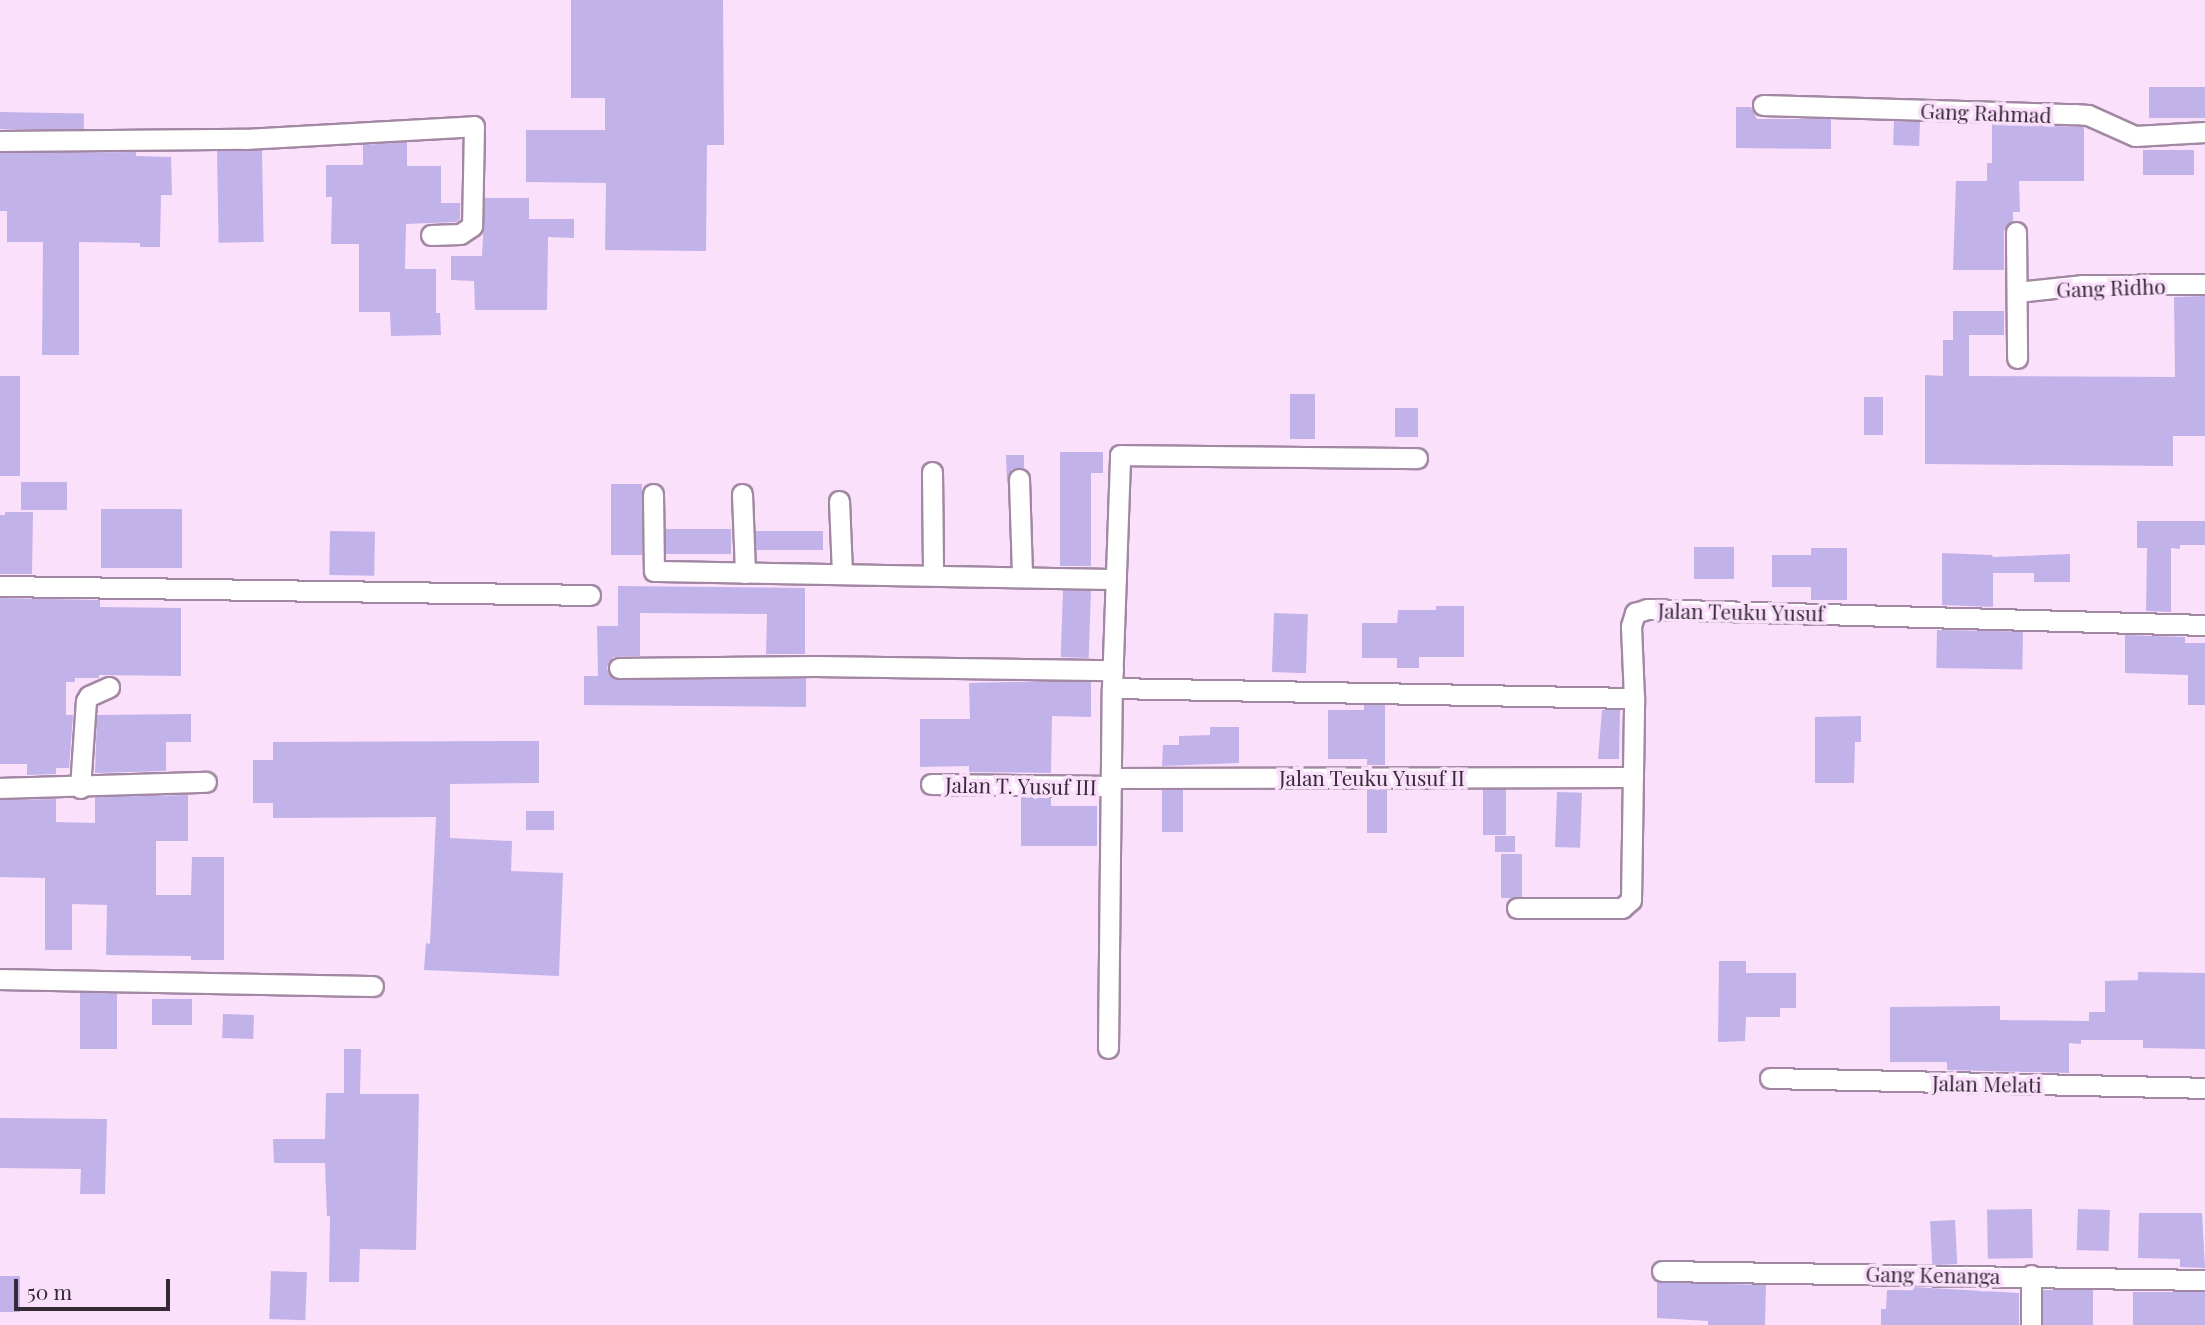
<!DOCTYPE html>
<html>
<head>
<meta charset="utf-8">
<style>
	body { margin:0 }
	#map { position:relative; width:2205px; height:1325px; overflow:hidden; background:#fbe0fc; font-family:"Playfair Display",serif }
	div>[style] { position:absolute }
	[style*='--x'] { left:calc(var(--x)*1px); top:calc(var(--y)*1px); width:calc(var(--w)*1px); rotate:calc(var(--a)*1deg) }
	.building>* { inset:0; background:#c2b2ea; transform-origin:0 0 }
	.roads { filter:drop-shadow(2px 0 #a288a2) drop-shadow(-2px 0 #a288a2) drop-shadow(0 2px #a288a2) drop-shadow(0 -2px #a288a2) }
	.minor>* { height:19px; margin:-9.5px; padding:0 9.5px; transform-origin:9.5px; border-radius:9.5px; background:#fff }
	span { translate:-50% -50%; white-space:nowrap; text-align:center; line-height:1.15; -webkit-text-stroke:7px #fbe0fc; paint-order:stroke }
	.street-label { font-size:21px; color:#352a35 }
	.scale { position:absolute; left:14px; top:1279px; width:156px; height:32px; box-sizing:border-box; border:4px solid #352a35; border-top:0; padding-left:9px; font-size:21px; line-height:24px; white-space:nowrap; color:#352a35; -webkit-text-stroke:5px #fbe0fc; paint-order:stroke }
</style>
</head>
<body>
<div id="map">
	<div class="building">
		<i style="clip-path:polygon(571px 0,723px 0,724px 145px,707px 145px,706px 251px,605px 250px,606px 183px,526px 182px,526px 130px,605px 130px,605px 98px,571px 98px)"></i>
		<i style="left:2205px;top:87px;width:31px;height:56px;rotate:90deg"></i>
		<i style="clip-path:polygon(1736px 107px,1751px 107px,1757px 119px,1831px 119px,1831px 149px,1736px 148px)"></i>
		<i style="left:0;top:112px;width:84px;height:17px;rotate:1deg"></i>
		<i style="left:1894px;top:121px;width:26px;height:24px;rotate:2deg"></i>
		<i style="clip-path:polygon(1992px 124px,2084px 127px,2084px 181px,2019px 181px,2020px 212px,2013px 212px,2013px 220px,2004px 231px,2004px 270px,1953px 270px,1956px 181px,1987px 181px,1987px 163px,1992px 163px)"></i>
		<i style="clip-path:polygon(407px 142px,407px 166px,441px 166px,441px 203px,460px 203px,460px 219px,456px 222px,406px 224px,405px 269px,436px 269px,436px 313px,440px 313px,441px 335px,391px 336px,390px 312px,359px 312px,359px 244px,331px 244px,332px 197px,326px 197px,326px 165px,363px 165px,363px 145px)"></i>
		<i style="left:262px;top:150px;width:92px;height:45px;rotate:89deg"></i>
		<i style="left:2143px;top:150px;width:51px;height:25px"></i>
		<i style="clip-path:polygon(136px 152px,136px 156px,171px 157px,172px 195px,161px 195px,160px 247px,140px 247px,140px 243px,79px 242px,79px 355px,42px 355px,43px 242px,7px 242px,7px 211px,0 211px,0 153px)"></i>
		<i style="clip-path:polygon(485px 198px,529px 198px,529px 219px,574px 219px,574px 238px,548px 237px,547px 310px,475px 310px,474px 281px,451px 280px,451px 256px,482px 256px)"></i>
		<i style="clip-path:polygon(2205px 296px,2205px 436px,2173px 436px,2173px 466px,1925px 464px,1925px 375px,1943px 376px,1943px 340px,1953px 340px,1953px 311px,2004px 311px,2004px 335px,1969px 335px,1969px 376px,2175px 377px,2174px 297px)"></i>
		<i style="left:0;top:376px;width:20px;height:100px"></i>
		<i style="left:1290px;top:394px;width:25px;height:45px"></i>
		<i style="left:1864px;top:397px;width:19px;height:38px"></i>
		<i style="left:1395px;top:408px;width:23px;height:29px"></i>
		<i style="clip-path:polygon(1060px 452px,1103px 452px,1103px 473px,1091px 473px,1091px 566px,1060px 566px)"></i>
		<i style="clip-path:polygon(1006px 455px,1024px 455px,1024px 468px,1012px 469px,1007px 485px)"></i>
		<i style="left:21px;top:482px;width:46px;height:28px"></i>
		<i style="left:611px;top:484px;width:31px;height:71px"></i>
		<i style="left:101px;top:509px;width:81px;height:59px"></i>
		<i style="clip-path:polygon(5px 512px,33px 512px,32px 574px,0 574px,0 515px,5px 515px)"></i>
		<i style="clip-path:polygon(2137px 521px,2205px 521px,2205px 545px,2180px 545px,2180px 549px,2171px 548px,2171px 612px,2146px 611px,2147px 548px,2137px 548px)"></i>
		<i style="left:666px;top:529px;width:65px;height:25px"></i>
		<i style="left:330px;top:531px;width:45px;height:44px;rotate:1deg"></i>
		<i style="left:756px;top:531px;width:67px;height:19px"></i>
		<i style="left:1694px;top:547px;width:40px;height:32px"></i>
		<i style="clip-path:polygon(1811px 548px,1847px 548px,1847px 600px,1811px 600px,1811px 587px,1772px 587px,1772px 555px,1811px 555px)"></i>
		<i style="clip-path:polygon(1942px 553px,1992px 555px,1993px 557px,2070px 554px,2070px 582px,2034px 582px,2034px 573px,1993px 573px,1993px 607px,1942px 605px)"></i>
		<i style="clip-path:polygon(618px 586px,805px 588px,805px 654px,766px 654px,767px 614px,640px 613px,640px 656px,613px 657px,607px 667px,609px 675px,619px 680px,806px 678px,806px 707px,584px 705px,584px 676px,598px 676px,597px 626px,618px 626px)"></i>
		<i style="left:1063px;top:590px;width:28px;height:67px;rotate:2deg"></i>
		<i style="clip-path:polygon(0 598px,100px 600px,100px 607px,181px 608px,181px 676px,99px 675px,99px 678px,75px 678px,75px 682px,66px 682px,66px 715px,73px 715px,69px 768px,56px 768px,56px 774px,27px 775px,27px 764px,0 764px)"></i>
		<i style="clip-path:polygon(1436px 606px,1464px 606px,1464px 657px,1419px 657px,1419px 668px,1397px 668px,1397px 658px,1362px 658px,1362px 623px,1397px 623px,1398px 610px,1436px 610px)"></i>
		<i style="left:1274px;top:613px;width:34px;height:59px;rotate:2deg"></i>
		<i style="left:1937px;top:630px;width:86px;height:38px;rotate:1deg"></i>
		<i style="clip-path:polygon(2125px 635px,2185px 637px,2185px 643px,2205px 643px,2205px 705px,2188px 705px,2188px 675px,2125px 673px)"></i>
		<i style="clip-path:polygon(1054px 681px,1091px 682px,1091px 717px,1052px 716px,1051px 773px,969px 772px,969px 766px,920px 767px,920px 719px,970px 719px,969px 683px)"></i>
		<i style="clip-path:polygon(1364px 705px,1385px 705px,1385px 765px,1367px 765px,1367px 759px,1328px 759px,1328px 710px,1364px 710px)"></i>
		<i style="clip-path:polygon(1602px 710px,1620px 710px,1619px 759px,1598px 759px)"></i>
		<i style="clip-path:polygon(191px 714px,191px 742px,166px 742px,166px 771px,95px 773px,97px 715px)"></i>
		<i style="clip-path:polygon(1861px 716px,1861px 742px,1855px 742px,1854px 783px,1815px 783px,1815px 717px)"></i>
		<i style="clip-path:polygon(1210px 727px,1239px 727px,1239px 763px,1162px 766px,1163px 745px,1179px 745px,1179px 736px,1210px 735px)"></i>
		<i style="clip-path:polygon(539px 741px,539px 783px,450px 784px,450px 838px,512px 841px,511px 871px,563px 873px,559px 976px,424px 970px,426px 943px,430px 944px,436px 817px,273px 818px,273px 803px,253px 803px,253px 760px,273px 760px,273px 742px)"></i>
		<i style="left:1506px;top:789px;width:46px;height:23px;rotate:90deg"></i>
		<i style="left:1162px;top:790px;width:21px;height:42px"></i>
		<i style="left:1367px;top:790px;width:20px;height:43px"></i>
		<i style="left:1557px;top:792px;width:25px;height:55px;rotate:2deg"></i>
		<i style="clip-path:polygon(188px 795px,188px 841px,156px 841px,156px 895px,191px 895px,192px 857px,224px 857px,224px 960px,191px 960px,191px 956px,106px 955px,107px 905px,72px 904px,72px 950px,45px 950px,45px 878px,0 877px,0 800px,56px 799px,56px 822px,95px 823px,95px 797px)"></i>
		<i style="clip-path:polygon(1021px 797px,1051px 798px,1051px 806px,1097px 806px,1097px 846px,1021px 846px)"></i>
		<i style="left:526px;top:811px;width:28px;height:19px"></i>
		<i style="left:1495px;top:836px;width:20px;height:16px"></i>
		<i style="left:1501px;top:854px;width:21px;height:44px"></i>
		<i style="clip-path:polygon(1719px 961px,1746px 961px,1746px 973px,1796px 973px,1796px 1008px,1780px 1008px,1780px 1017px,1746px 1017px,1745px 1041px,1718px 1042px)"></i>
		<i style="clip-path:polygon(2138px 972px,2205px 973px,2205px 1049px,2143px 1048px,2143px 1040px,2081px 1040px,2081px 1044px,2069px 1043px,2069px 1073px,1947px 1070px,1947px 1062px,1890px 1062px,1890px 1007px,2000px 1006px,2000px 1020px,2089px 1021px,2089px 1012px,2105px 1012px,2105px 981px,2138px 980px)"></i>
		<i style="left:80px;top:993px;width:37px;height:56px"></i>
		<i style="left:152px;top:999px;width:40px;height:26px"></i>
		<i style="left:223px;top:1014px;width:31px;height:24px;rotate:2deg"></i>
		<i style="clip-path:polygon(344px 1049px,361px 1049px,360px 1094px,419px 1094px,416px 1250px,360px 1249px,359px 1282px,329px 1282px,330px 1216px,327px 1216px,325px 1163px,274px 1163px,273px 1139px,325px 1139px,326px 1093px,344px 1093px)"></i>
		<i style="clip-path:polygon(0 1118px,107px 1119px,105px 1194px,80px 1194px,81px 1169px,0 1168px)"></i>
		<i style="left:2032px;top:1209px;width:49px;height:45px;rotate:89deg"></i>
		<i style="left:2078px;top:1209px;width:32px;height:41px;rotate:2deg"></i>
		<i style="clip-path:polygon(2139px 1213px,2202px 1213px,2205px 1268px,2180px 1267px,2180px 1259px,2138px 1258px)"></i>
		<i style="left:1955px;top:1220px;width:44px;height:25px;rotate:87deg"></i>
		<i style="left:271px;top:1271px;width:36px;height:48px;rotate:2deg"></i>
		<i style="left:0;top:1276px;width:20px;height:36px"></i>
		<i style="clip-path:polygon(1657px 1282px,1766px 1285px,1765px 1325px,1708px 1325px,1708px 1321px,1657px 1318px)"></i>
		<i style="clip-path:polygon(1913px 1287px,2019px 1293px,2019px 1325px,1881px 1325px,1881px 1309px,1886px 1309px,1887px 1290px,1913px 1290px)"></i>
		<i style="left:2043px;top:1290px;width:50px;height:35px"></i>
		<i style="left:2133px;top:1292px;width:72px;height:33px"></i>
	</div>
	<div class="roads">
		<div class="minor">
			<i style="--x:1763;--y:105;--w:311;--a:1.7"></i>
			<i style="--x:2074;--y:114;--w:14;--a:4"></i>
			<i style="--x:2088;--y:115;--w:51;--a:24.1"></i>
			<i style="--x:2135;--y:136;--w:70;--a:-3.3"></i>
			<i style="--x:0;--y:141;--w:245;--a:-0.5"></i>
			<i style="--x:245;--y:139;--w:229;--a:-3.2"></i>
			<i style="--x:474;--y:126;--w:100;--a:91.1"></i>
			<i style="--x:472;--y:226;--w:14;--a:146"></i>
			<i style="--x:460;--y:234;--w:29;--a:178"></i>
			<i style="--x:2016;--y:232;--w:126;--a:89.5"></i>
			<i style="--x:2017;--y:292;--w:65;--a:-6.1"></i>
			<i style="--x:2082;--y:285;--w:123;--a:-0.5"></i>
			<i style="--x:932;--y:472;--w:103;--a:89.4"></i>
			<i style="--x:1019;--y:479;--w:98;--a:88.2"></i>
			<i style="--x:653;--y:494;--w:77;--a:89.3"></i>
			<i style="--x:654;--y:571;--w:462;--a:1"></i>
			<i style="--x:742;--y:494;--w:79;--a:87.8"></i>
			<i style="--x:839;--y:501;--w:73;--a:87.6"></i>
			<i style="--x:0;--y:586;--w:590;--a:0.87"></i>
			<i style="--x:619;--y:668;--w:196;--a:-0.6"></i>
			<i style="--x:815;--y:666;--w:298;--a:0.8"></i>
			<i style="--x:1112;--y:688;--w:522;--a:1.1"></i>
			<i style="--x:1634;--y:698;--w:72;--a:-92.4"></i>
			<i style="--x:1631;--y:626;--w:14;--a:-73"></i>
			<i style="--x:1635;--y:613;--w:13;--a:-18"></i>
			<i style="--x:1647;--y:609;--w:558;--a:1.64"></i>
			<i style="--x:1111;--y:778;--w:522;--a:-0.11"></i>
			<i style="--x:931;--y:784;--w:180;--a:0.6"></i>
			<i style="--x:0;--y:788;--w:206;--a:-1.7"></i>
			<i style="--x:80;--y:788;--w:87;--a:-86.1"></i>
			<i style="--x:86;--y:701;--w:6;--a:-59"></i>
			<i style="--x:89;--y:696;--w:22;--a:-24"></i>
			<i style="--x:1517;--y:908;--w:105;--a:0"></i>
			<i style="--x:1622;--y:908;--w:12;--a:-42"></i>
			<i style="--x:1631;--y:900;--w:202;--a:-89.1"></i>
			<i style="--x:0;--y:979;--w:373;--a:1.1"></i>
			<i style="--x:1108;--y:1048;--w:360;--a:-89.4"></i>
			<i style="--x:1112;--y:688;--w:233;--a:-88"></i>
			<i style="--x:1120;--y:455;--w:297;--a:0.6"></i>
			<i style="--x:1770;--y:1078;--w:435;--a:1.3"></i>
			<i style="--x:1662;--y:1271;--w:543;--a:0.95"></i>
			<i style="--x:2031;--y:1325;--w:50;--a:-90"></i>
		</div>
	</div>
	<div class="street-label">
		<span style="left:1986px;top:112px;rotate:2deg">Gang Rahmad</span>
		<span style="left:2111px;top:287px;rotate:-2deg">Gang Ridho</span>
		<span style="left:1741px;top:611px;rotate:1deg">Jalan Teuku Yusuf</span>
		<span style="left:1372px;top:777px">Jalan Teuku Yusuf II</span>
		<span style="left:1021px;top:785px;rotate:1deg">Jalan T. Yusuf III</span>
		<span style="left:1987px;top:1083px;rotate:1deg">Jalan Melati</span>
		<span style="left:1933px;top:1274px;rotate:1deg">Gang Kenanga</span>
	</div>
	<div class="scale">50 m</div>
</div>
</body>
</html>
